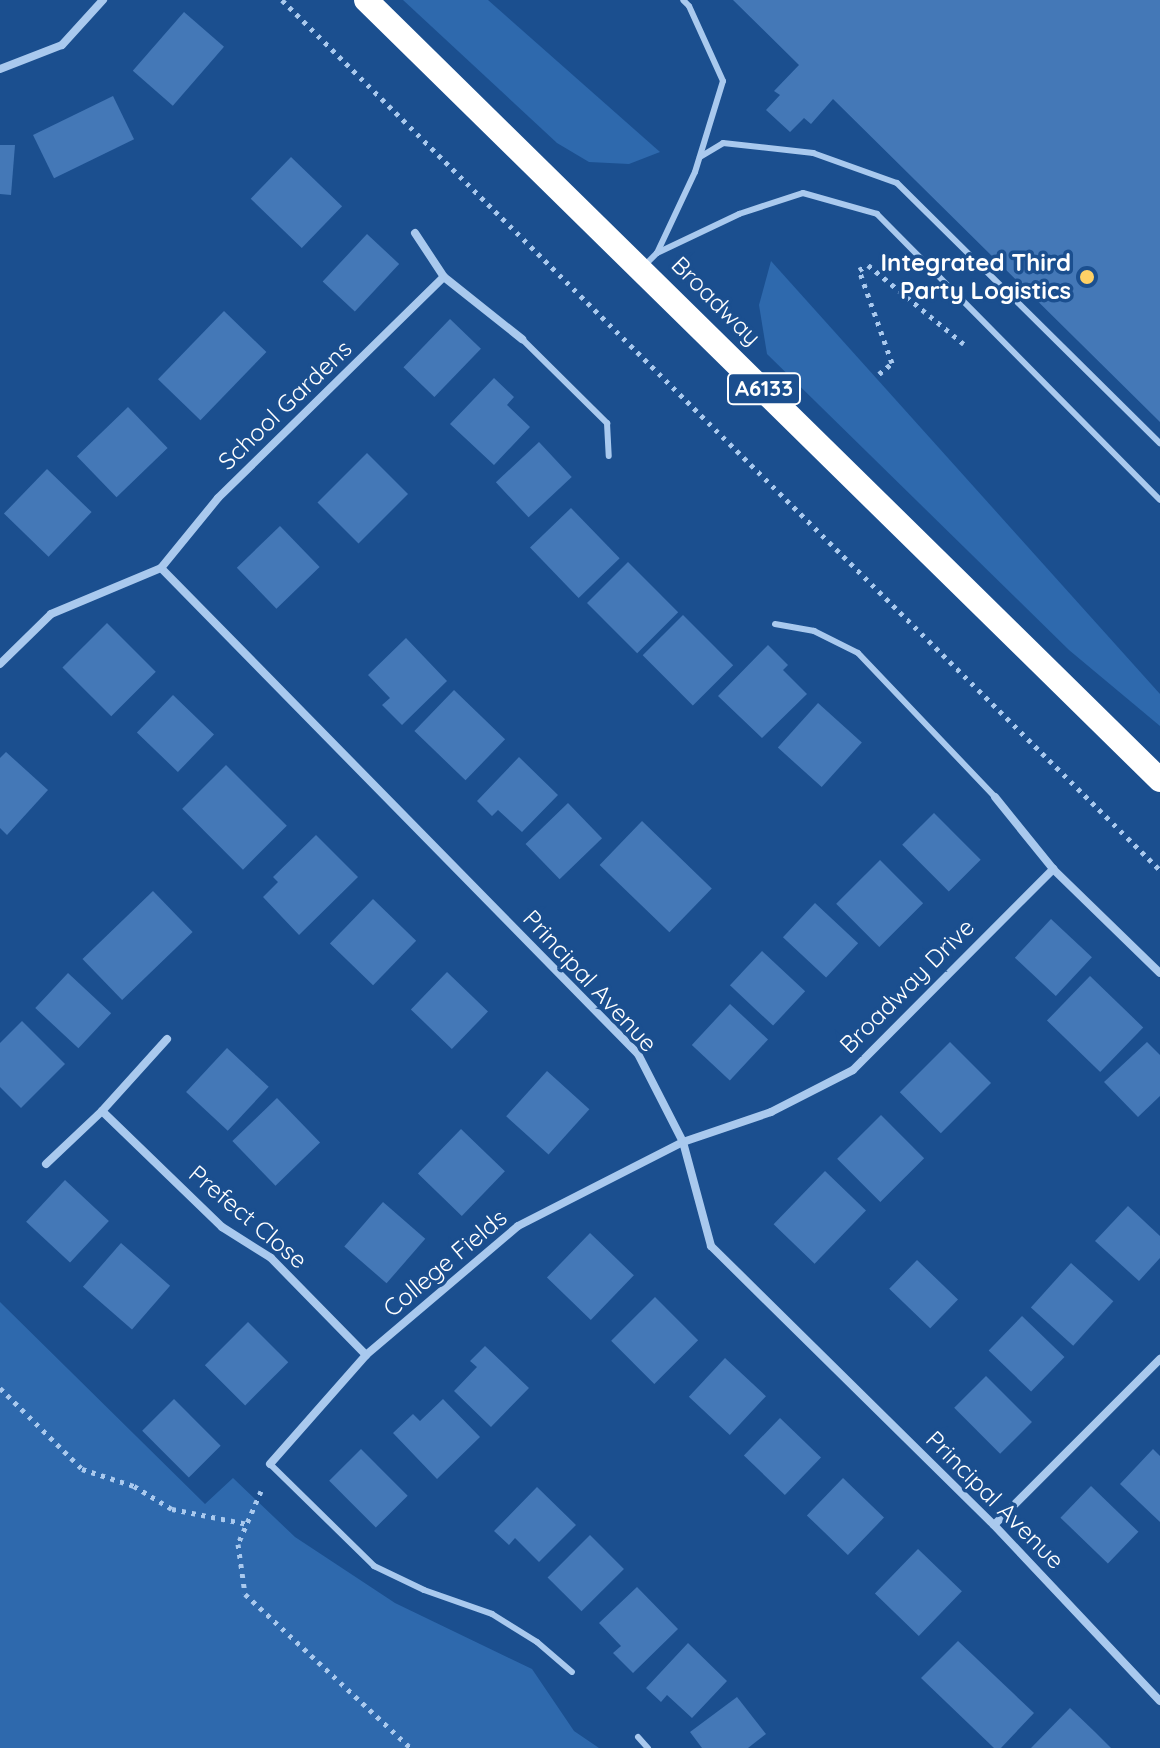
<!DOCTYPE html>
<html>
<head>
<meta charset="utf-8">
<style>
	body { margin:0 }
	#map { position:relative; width:1160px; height:1748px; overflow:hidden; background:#1b4f8f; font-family:Quicksand,sans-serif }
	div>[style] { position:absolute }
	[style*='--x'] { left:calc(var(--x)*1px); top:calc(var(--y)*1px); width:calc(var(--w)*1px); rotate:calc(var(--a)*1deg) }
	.green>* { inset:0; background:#2e69ad }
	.building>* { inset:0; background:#4478b7; transform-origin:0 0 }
	.path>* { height:5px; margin-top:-2.5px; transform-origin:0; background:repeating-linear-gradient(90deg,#a9c9ee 0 4px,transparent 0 10px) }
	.lane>* { height:6px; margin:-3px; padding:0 3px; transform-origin:3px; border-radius:3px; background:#a9c9ee }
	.street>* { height:8px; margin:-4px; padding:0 4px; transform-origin:4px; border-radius:4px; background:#a9c9ee }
	.highway>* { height:24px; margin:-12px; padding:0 12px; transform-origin:12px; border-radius:12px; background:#fff }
	.dots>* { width:22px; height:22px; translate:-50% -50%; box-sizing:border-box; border:4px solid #1b4f8f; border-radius:50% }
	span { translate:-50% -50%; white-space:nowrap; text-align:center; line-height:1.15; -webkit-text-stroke:7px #1b4f8f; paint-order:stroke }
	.shield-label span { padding:2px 6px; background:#1b4f8f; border:2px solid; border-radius:6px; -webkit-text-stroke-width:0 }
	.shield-label { font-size:22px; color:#fff; font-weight:700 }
	.poi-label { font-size:24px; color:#fff; font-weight:700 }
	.right { translate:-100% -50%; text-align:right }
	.street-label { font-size:24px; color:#fff }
</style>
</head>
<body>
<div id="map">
	<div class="green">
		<i style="clip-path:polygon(403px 0,488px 0,660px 152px,629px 164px,589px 162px,557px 143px)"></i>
		<i style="clip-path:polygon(771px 261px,1160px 694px,1160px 726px,1069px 650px,767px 354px,759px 305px)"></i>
		<i style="clip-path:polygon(0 1302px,205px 1504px,233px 1478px,295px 1537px,395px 1603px,532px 1669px,574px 1731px,599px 1748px,0 1748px)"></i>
	</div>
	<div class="building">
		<i style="clip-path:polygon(733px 0,1160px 0,1160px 422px,833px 99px,811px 124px,804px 118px,790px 132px,766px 110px,780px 95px,774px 91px,799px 65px)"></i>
		<i style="left:184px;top:12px;width:53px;height:78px;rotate:41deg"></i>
		<i style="left:113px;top:96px;width:48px;height:89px;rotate:64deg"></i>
		<i style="clip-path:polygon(0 145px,15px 145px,11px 195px,0 194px)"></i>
		<i style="left:291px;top:157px;width:71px;height:58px;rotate:44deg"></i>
		<i style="left:367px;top:234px;width:44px;height:65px;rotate:43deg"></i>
		<i style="left:224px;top:311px;width:59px;height:95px;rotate:44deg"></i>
		<i style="left:450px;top:319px;width:43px;height:67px;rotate:44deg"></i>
		<i style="clip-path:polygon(494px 378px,514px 397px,507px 405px,530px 427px,494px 465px,450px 424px)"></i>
		<i style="left:128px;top:407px;width:57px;height:71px;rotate:46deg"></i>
		<i style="left:539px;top:442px;width:48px;height:59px;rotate:47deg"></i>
		<i style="left:367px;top:453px;width:58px;height:70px;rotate:45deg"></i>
		<i style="left:47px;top:469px;width:62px;height:62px;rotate:44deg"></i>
		<i style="left:571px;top:508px;width:70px;height:57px;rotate:46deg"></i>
		<i style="left:280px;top:526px;width:57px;height:60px;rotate:46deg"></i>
		<i style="left:628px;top:562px;width:71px;height:58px;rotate:45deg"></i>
		<i style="left:683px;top:615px;width:71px;height:57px;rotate:45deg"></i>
		<i style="left:107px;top:623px;width:69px;height:63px;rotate:45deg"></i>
		<i style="clip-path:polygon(406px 638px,447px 681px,402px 725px,382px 705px,390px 698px,368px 675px)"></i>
		<i style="clip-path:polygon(768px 645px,788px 665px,783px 670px,807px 694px,762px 738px,718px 696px)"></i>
		<i style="left:454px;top:690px;width:71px;height:57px;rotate:44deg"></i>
		<i style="left:173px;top:695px;width:57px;height:52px;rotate:44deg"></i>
		<i style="left:818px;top:703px;width:59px;height:60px;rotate:42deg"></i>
		<i style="clip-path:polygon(6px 752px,48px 790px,7px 835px,0 828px,0 758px)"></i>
		<i style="clip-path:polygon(519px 757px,558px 795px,522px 832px,498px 810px,492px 816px,477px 801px)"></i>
		<i style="left:226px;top:765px;width:86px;height:62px;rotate:45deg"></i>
		<i style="left:568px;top:803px;width:49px;height:59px;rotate:46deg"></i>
		<i style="left:934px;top:813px;width:66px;height:45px;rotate:45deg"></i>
		<i style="left:642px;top:821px;width:97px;height:61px;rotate:44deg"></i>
		<i style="clip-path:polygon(316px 835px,358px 877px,299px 935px,263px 897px,278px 882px,273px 877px)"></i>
		<i style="left:880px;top:860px;width:61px;height:62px;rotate:45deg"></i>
		<i style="left:153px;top:891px;width:57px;height:98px;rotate:46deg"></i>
		<i style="left:373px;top:899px;width:60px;height:62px;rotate:44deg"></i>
		<i style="left:815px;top:903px;width:59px;height:47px;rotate:43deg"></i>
		<i style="left:1051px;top:919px;width:56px;height:53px;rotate:43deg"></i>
		<i style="left:762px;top:951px;width:59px;height:47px;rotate:43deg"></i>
		<i style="left:447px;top:972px;width:57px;height:52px;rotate:44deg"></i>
		<i style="left:68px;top:973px;width:59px;height:48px;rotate:43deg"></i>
		<i style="left:1090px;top:976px;width:74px;height:62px;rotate:44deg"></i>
		<i style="left:730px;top:1004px;width:52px;height:56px;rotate:43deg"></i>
		<i style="clip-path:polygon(22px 1021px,65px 1064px,21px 1108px,0 1087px,0 1043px)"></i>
		<i style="left:950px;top:1042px;width:58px;height:71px;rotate:45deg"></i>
		<i style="clip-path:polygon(1147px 1042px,1160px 1055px,1160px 1096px,1138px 1117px,1104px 1082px)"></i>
		<i style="left:227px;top:1048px;width:57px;height:60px;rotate:43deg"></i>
		<i style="left:547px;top:1071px;width:57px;height:61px;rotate:42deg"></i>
		<i style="left:277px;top:1098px;width:62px;height:62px;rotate:46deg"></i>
		<i style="left:881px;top:1115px;width:61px;height:62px;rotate:45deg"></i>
		<i style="left:461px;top:1129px;width:61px;height:62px;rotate:44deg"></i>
		<i style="left:825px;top:1171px;width:57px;height:74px;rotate:44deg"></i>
		<i style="left:65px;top:1180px;width:60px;height:57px;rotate:43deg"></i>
		<i style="left:383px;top:1202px;width:56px;height:59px;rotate:41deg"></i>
		<i style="clip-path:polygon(1128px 1206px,1160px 1236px,1160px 1258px,1139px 1281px,1095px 1241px)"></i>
		<i style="left:590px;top:1233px;width:61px;height:62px;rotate:44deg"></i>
		<i style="left:121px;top:1243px;width:65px;height:58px;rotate:41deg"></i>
		<i style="left:917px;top:1260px;width:57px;height:40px;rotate:44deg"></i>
		<i style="left:1071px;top:1263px;width:57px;height:60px;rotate:42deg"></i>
		<i style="left:655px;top:1297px;width:61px;height:62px;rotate:45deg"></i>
		<i style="left:1022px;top:1316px;width:59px;height:48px;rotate:44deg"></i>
		<i style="left:248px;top:1322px;width:57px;height:61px;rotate:45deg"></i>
		<i style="clip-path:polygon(485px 1346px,529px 1388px,491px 1427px,454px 1391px,477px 1367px,470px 1361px)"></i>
		<i style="left:725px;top:1358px;width:56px;height:53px;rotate:43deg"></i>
		<i style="left:986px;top:1376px;width:65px;height:45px;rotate:45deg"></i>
		<i style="left:174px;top:1399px;width:66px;height:45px;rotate:45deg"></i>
		<i style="clip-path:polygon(443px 1399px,480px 1437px,437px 1479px,393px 1433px,413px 1414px,420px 1421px)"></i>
		<i style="left:780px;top:1418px;width:57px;height:52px;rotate:44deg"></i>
		<i style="left:361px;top:1449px;width:66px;height:45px;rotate:45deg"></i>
		<i style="clip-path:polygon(1153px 1449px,1160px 1456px,1160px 1522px,1120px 1484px)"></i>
		<i style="left:843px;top:1478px;width:57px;height:52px;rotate:44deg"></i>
		<i style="left:1091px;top:1486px;width:66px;height:44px;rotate:44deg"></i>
		<i style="clip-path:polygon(537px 1487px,576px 1525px,539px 1562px,515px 1538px,509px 1545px,494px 1531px)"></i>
		<i style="left:590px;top:1535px;width:48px;height:60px;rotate:45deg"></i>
		<i style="left:918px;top:1549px;width:61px;height:62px;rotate:44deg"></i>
		<i style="clip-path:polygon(637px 1587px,678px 1629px,633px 1673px,613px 1653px,621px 1646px,599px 1623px)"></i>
		<i style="clip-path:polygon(958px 1641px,1034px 1713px,1001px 1748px,994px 1748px,921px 1678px)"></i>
		<i style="clip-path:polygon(688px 1643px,727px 1681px,692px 1718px,667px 1695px,661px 1702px,646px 1688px)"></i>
		<i style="clip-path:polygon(737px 1697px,766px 1734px,748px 1748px,702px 1748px,690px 1732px)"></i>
		<i style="clip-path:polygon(1070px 1708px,1095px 1732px,1111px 1748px,1031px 1748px)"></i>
	</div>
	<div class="path">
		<i style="--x:282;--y:0;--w:1236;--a:44.74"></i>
		<i style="--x:879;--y:374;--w:17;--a:-40"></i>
		<i style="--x:892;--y:363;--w:99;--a:-109.5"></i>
		<i style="--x:859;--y:270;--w:10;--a:-29"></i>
		<i style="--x:868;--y:265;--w:124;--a:39.5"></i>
		<i style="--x:0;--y:1388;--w:115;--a:44.6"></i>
		<i style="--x:82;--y:1469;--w:55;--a:18.1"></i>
		<i style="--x:134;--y:1486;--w:44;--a:31.2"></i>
		<i style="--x:172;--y:1509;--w:77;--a:11.2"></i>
		<i style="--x:261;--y:1491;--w:58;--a:113.5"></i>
		<i style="--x:238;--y:1544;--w:50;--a:82"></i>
		<i style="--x:245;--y:1594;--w:226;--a:42.9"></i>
	</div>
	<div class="lane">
		<i style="--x:700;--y:157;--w:27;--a:-31"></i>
		<i style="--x:723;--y:143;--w:91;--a:6.3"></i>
		<i style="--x:813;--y:153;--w:89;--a:19.7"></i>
		<i style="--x:897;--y:183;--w:370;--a:44.7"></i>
		<i style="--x:657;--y:253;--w:89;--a:-64.9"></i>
		<i style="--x:695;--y:172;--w:95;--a:-72.9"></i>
		<i style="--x:723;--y:81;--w:82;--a:-114.4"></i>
		<i style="--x:689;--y:6;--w:8;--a:-135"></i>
		<i style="--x:645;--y:265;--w:17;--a:-45"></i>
		<i style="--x:657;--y:253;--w:91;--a:-25.4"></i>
		<i style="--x:739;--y:214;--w:67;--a:-18.2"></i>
		<i style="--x:803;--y:193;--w:77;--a:15.8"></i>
		<i style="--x:877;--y:214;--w:402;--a:45.3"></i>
		<i style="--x:522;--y:339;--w:120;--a:44.7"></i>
		<i style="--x:607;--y:423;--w:33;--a:87"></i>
		<i style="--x:775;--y:624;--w:40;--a:10"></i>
		<i style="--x:814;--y:631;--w:49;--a:26.6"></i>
		<i style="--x:858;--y:653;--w:199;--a:46.4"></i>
		<i style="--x:270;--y:1464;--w:146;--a:44.4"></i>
		<i style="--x:374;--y:1566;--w:55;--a:25.6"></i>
		<i style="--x:424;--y:1590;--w:72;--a:19.4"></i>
		<i style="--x:492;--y:1614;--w:53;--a:31.9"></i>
		<i style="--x:537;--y:1642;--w:46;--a:40.6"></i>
		<i style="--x:638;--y:1737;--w:15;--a:48"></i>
	</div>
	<div class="street">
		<i style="--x:0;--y:69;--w:66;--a:-21.2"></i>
		<i style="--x:62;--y:45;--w:61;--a:-47.7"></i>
		<i style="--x:415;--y:233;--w:53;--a:56.6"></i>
		<i style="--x:444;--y:277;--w:100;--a:38.5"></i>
		<i style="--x:161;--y:568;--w:681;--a:45.54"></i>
		<i style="--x:638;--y:1054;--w:99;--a:62.9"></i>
		<i style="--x:683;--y:1142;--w:108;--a:74.9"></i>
		<i style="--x:711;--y:1246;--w:397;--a:44.6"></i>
		<i style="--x:994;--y:1525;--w:242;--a:46.7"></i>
		<i style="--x:0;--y:664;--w:71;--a:-44.4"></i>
		<i style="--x:51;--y:614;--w:119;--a:-22.7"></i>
		<i style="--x:161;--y:568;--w:90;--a:-50.8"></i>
		<i style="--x:218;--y:498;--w:316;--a:-44.4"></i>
		<i style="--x:995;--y:797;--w:92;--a:51.1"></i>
		<i style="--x:1053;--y:869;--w:149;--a:44.2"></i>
		<i style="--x:102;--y:1111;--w:167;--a:44"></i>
		<i style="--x:222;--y:1227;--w:58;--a:32.3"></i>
		<i style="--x:271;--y:1258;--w:136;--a:45.6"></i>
		<i style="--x:46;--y:1164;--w:77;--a:-43.4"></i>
		<i style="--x:102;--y:1111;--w:97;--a:-47.9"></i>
		<i style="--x:270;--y:1464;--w:145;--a:-48.6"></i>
		<i style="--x:366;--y:1355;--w:199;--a:-40.3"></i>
		<i style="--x:518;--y:1226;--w:185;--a:-27"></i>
		<i style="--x:683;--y:1142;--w:93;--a:-18.8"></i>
		<i style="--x:771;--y:1112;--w:92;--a:-27.1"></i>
		<i style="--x:853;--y:1070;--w:284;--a:-45.1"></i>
		<i style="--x:994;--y:1525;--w:235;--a:-45"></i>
	</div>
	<div class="highway">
		<i style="--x:366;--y:0;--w:1113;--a:44.49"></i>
	</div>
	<div class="dots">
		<i style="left:1087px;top:277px;background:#ffd166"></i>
	</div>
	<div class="shield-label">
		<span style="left:764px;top:389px">A6133</span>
	</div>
	<div class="poi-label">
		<span class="right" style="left:1071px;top:277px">Integrated Third<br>Party Logistics</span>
	</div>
	<div class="street-label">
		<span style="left:716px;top:301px;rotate:45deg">Broadway</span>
		<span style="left:285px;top:405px;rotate:-44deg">School Gardens</span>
		<span style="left:590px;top:981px;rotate:47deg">Principal Avenue</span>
		<span style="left:907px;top:986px;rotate:-45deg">Broadway Drive</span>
		<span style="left:248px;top:1217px;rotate:40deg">Prefect Close</span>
		<span style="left:445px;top:1263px;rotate:-40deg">College Fields</span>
		<span style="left:995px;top:1500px;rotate:45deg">Principal Avenue</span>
	</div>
</div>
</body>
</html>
